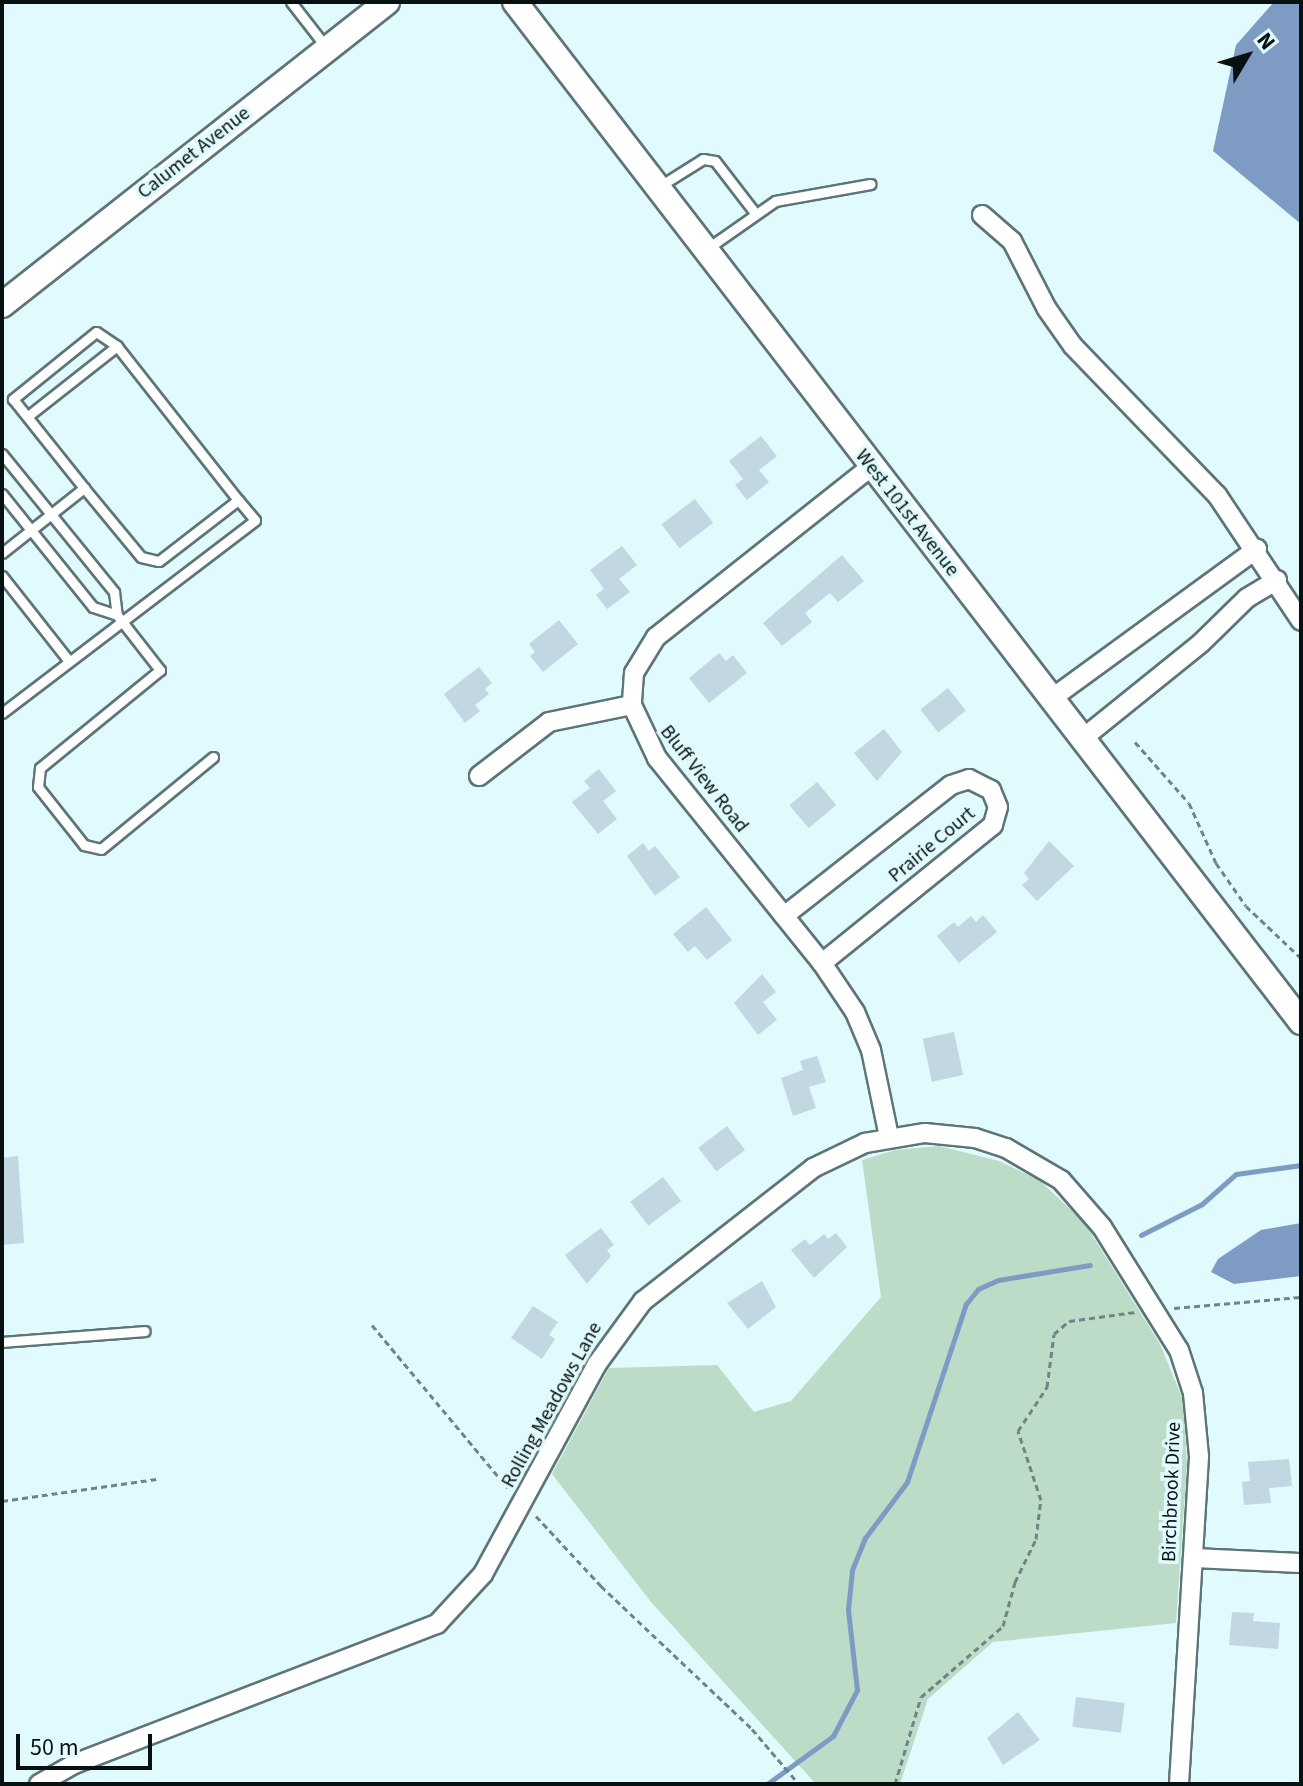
<!DOCTYPE html>
<html>
<head>
<meta charset="utf-8">
<style>
	body { margin:0 }
	#map { position:relative; width:1303px; height:1786px; overflow:hidden; background:#e0fafd; font-family:"Source Sans 3",sans-serif }
	div>[style] { position:absolute }
	[style*='--x'] { left:calc(var(--x)*1px); top:calc(var(--y)*1px); width:calc(var(--w)*1px); rotate:calc(var(--a)*1deg) }
	.green>* { inset:0; background:#bddcc8 }
	.water>* { inset:0; background:#7d9bc3 }
	.stream>* { height:5px; margin:-2.5px; padding:0 2.5px; transform-origin:2.5px; border-radius:2.5px; background:#7d9bc3 }
	.building>* { inset:0; background:#c2d7e2; transform-origin:0 0 }
	.path>* { height:3px; margin-top:-1.5px; transform-origin:0; background:repeating-linear-gradient(90deg,#728385 0 6px,transparent 0 10px) }
	.roads { filter:drop-shadow(2px 0 #5e7578) drop-shadow(-2px 0 #5e7578) drop-shadow(0 2px #5e7578) drop-shadow(0 -2px #5e7578) }
	.service>* { height:9px; margin:-4.5px; padding:0 4.5px; transform-origin:4.5px; border-radius:4.5px; background:#fff }
	.minor>* { height:18px; margin:-9px; padding:0 9px; transform-origin:9px; border-radius:9px; background:#fff }
	.tertiary>* { height:24px; margin:-12px; padding:0 12px; transform-origin:12px; border-radius:12px; background:#fff }
	span { translate:-50% -50%; white-space:nowrap; text-align:center; line-height:1.15; -webkit-text-stroke:7px #e0fafd; paint-order:stroke }
	.street-label { font-size:20px; color:#081112 }
	.frame { position:absolute; inset:0; border:4px solid #081112; pointer-events:none }
	.north { position:absolute; left:1207px; top:16px; width:80px; height:80px; -webkit-text-stroke:6px #e0fafd; paint-order:stroke; rotate:52deg; font-size:22px; font-weight:700; line-height:32px; text-align:center; color:#081112 }
	.north::after { content:''; display:block; margin:auto; width:28px; height:36px; background:#081112; clip-path:polygon(50% 0,100% 100%,50% 72%,0 100%) }
	.scale { position:absolute; left:16px; top:1734px; width:136px; height:36px; box-sizing:border-box; border:4px solid #081112; border-top:0; padding-left:10px; font-size:24px; line-height:28px; white-space:nowrap; color:#081112; -webkit-text-stroke:6px #e0fafd; paint-order:stroke }
</style>
</head>
<body>
<div id="map">
	<div class="green">
		<i style="clip-path:polygon(939px 1146px,999px 1161px,1039px 1180px,1084px 1222px,1160px 1344px,1183px 1400px,1187px 1465px,1176px 1623px,993px 1642px,928px 1699px,900px 1784px,816px 1784px,651px 1602px,552px 1474px,609px 1368px,717px 1365px,754px 1412px,791px 1401px,881px 1297px,862px 1160px,895px 1150px)"></i>
	</div>
	<div class="water">
		<i style="clip-path:polygon(1274px 2px,1301px 2px,1301px 224px,1213px 151px,1236px 45px)"></i>
		<i style="clip-path:polygon(1301px 1223px,1301px 1276px,1234px 1284px,1211px 1272px,1218px 1259px,1261px 1230px)"></i>
	</div>
	<div class="stream">
		<i style="--x:1141;--y:1235;--w:68;--a:-26.9"></i>
		<i style="--x:1202;--y:1204;--w:45;--a:-41.4"></i>
		<i style="--x:1236;--y:1174;--w:66;--a:-7.9"></i>
		<i style="--x:767;--y:1784;--w:82;--a:-36"></i>
		<i style="--x:833;--y:1736;--w:52;--a:-62.4"></i>
		<i style="--x:857;--y:1690;--w:81;--a:-96.4"></i>
		<i style="--x:848;--y:1610;--w:40;--a:-84.3"></i>
		<i style="--x:852;--y:1570;--w:35;--a:-68"></i>
		<i style="--x:865;--y:1538;--w:70;--a:-53.1"></i>
		<i style="--x:907;--y:1482;--w:188;--a:-71.7"></i>
		<i style="--x:966;--y:1304;--w:19;--a:-51"></i>
		<i style="--x:978;--y:1289;--w:22;--a:-24"></i>
		<i style="--x:998;--y:1280;--w:93;--a:-9.3"></i>
	</div>
	<div class="building">
		<i style="clip-path:polygon(761px 436px,777px 456px,759px 470px,769px 482px,747px 500px,735px 485px,743px 479px,729px 461px)"></i>
		<i style="left:695px;top:499px;width:30px;height:42px;rotate:53deg"></i>
		<i style="clip-path:polygon(622px 546px,637px 565px,619px 579px,630px 592px,607px 609px,596px 595px,604px 589px,590px 570px)"></i>
		<i style="clip-path:polygon(842px 555px,864px 581px,838px 602px,830px 593px,805px 613px,812px 622px,782px 646px,763px 623px)"></i>
		<i style="clip-path:polygon(559px 620px,578px 644px,543px 672px,530px 656px,535px 652px,529px 644px)"></i>
		<i style="clip-path:polygon(719px 653px,726px 661px,733px 655px,747px 673px,709px 703px,689px 678px)"></i>
		<i style="clip-path:polygon(479px 667px,492px 683px,485px 689px,489px 694px,475px 705px,480px 711px,465px 723px,444px 694px)"></i>
		<i style="left:948px;top:688px;width:29px;height:35px;rotate:52deg"></i>
		<i style="clip-path:polygon(884px 729px,902px 752px,877px 781px,854px 753px)"></i>
		<i style="clip-path:polygon(599px 769px,616px 791px,603px 801px,617px 819px,598px 834px,572px 802px,590px 788px,584px 781px)"></i>
		<i style="left:817px;top:782px;width:30px;height:36px;rotate:50deg"></i>
		<i style="clip-path:polygon(1049px 841px,1074px 866px,1037px 901px,1022px 885px,1029px 879px,1024px 873px)"></i>
		<i style="clip-path:polygon(643px 843px,649px 851px,655px 846px,680px 877px,655px 896px,627px 856px)"></i>
		<i style="clip-path:polygon(706px 907px,732px 940px,707px 960px,695px 946px,688px 952px,673px 934px)"></i>
		<i style="clip-path:polygon(983px 915px,997px 932px,959px 963px,937px 936px,954px 922px,958px 927px,971px 916px,976px 922px)"></i>
		<i style="clip-path:polygon(762px 974px,776px 992px,763px 1002px,777px 1020px,758px 1035px,734px 1003px)"></i>
		<i style="left:954px;top:1032px;width:44px;height:32px;rotate:78deg"></i>
		<i style="clip-path:polygon(817px 1056px,826px 1082px,809px 1087px,816px 1108px,793px 1116px,781px 1078px,803px 1070px,800px 1061px)"></i>
		<i style="left:727px;top:1126px;width:30px;height:36px;rotate:53deg"></i>
		<i style="clip-path:polygon(18px 1156px,24px 1243px,2px 1245px,2px 1158px)"></i>
		<i style="left:663px;top:1177px;width:30px;height:41px;rotate:53deg"></i>
		<i style="clip-path:polygon(601px 1228px,614px 1245px,607px 1250px,611px 1256px,587px 1284px,565px 1255px)"></i>
		<i style="clip-path:polygon(836px 1233px,847px 1247px,814px 1278px,791px 1250px,805px 1239px,810px 1245px,824px 1234px,828px 1239px)"></i>
		<i style="clip-path:polygon(762px 1281px,776px 1307px,748px 1329px,727px 1303px)"></i>
		<i style="clip-path:polygon(533px 1306px,558px 1322px,549px 1335px,555px 1339px,542px 1359px,511px 1338px)"></i>
		<i style="clip-path:polygon(1289px 1459px,1292px 1486px,1269px 1488px,1271px 1503px,1244px 1505px,1242px 1482px,1250px 1481px,1248px 1462px)"></i>
		<i style="clip-path:polygon(1232px 1612px,1254px 1613px,1253px 1621px,1280px 1623px,1278px 1649px,1229px 1645px)"></i>
		<i style="left:1076px;top:1697px;width:49px;height:30px;rotate:7deg"></i>
		<i style="clip-path:polygon(1018px 1712px,1040px 1740px,1003px 1765px,987px 1738px)"></i>
	</div>
	<div class="path">
		<i style="--x:1135;--y:742;--w:81;--a:48.5"></i>
		<i style="--x:1189;--y:803;--w:66;--a:65.8"></i>
		<i style="--x:1216;--y:863;--w:52;--a:55.1"></i>
		<i style="--x:1246;--y:906;--w:76;--a:43.4"></i>
		<i style="--x:1174;--y:1308;--w:127;--a:-5"></i>
		<i style="--x:372;--y:1325;--w:212;--a:50.2"></i>
		<i style="--x:2;--y:1501;--w:156;--a:-8.1"></i>
		<i style="--x:536;--y:1516;--w:96;--a:47.1"></i>
		<i style="--x:601;--y:1586;--w:208;--a:43.4"></i>
		<i style="--x:752;--y:1729;--w:72;--a:49.5"></i>
		<i style="--x:895;--y:1784;--w:91;--a:-73.4"></i>
		<i style="--x:921;--y:1697;--w:108;--a:-40.9"></i>
		<i style="--x:1003;--y:1626;--w:46;--a:-74.7"></i>
		<i style="--x:1015;--y:1582;--w:48;--a:-64"></i>
		<i style="--x:1036;--y:1539;--w:39;--a:-83"></i>
		<i style="--x:1041;--y:1500;--w:73;--a:-108.4"></i>
		<i style="--x:1018;--y:1431;--w:53;--a:-56.6"></i>
		<i style="--x:1047;--y:1387;--w:53;--a:-82.5"></i>
		<i style="--x:1054;--y:1334;--w:20;--a:-41"></i>
		<i style="--x:1069;--y:1321;--w:67;--a:-7.8"></i>
	</div>
	<div class="roads">
		<div class="service">
			<i style="--x:291;--y:2;--w:57;--a:52.1"></i>
			<i style="--x:660;--y:186;--w:51;--a:-32.1"></i>
			<i style="--x:703;--y:159;--w:12;--a:9"></i>
			<i style="--x:715;--y:161;--w:66;--a:52.4"></i>
			<i style="--x:708;--y:248;--w:82;--a:-35"></i>
			<i style="--x:775;--y:201;--w:97;--a:-10.1"></i>
			<i style="--x:28;--y:416;--w:113;--a:-38.2"></i>
			<i style="--x:2;--y:454;--w:178;--a:50.9"></i>
			<i style="--x:114;--y:592;--w:23;--a:83"></i>
			<i style="--x:117;--y:615;--w:70;--a:52"></i>
			<i style="--x:160;--y:670;--w:155;--a:140.8"></i>
			<i style="--x:40;--y:768;--w:19;--a:96"></i>
			<i style="--x:38;--y:787;--w:74;--a:51.6"></i>
			<i style="--x:84;--y:845;--w:17;--a:13"></i>
			<i style="--x:101;--y:849;--w:145;--a:-39.4"></i>
			<i style="--x:2;--y:494;--w:145;--a:51.2"></i>
			<i style="--x:93;--y:607;--w:25;--a:18"></i>
			<i style="--x:2;--y:553;--w:105;--a:-38.4"></i>
			<i style="--x:84;--y:488;--w:89;--a:50.4"></i>
			<i style="--x:141;--y:557;--w:18;--a:13"></i>
			<i style="--x:159;--y:561;--w:100;--a:-37.7"></i>
			<i style="--x:238;--y:500;--w:196;--a:-128.2"></i>
			<i style="--x:117;--y:346;--w:25;--a:-146"></i>
			<i style="--x:96;--y:332;--w:107;--a:141.1"></i>
			<i style="--x:13;--y:399;--w:114;--a:51.4"></i>
			<i style="--x:2;--y:576;--w:108;--a:51.8"></i>
			<i style="--x:2;--y:713;--w:318;--a:-37.3"></i>
			<i style="--x:255;--y:520;--w:26;--a:-130"></i>
			<i style="--x:2;--y:1342;--w:143;--a:-4.4"></i>
		</div>
		<div class="minor">
			<i style="--x:982;--y:215;--w:40;--a:41"></i>
			<i style="--x:1012;--y:241;--w:76;--a:62.8"></i>
			<i style="--x:1047;--y:309;--w:45;--a:54.9"></i>
			<i style="--x:1073;--y:346;--w:207;--a:46"></i>
			<i style="--x:1217;--y:495;--w:151;--a:56.3"></i>
			<i style="--x:872;--y:466;--w:275;--a:141.6"></i>
			<i style="--x:656;--y:637;--w:42;--a:121.4"></i>
			<i style="--x:634;--y:673;--w:32;--a:94"></i>
			<i style="--x:632;--y:705;--w:59;--a:64.7"></i>
			<i style="--x:657;--y:758;--w:263;--a:51.2"></i>
			<i style="--x:822;--y:963;--w:59;--a:56"></i>
			<i style="--x:855;--y:1012;--w:41;--a:67.2"></i>
			<i style="--x:871;--y:1050;--w:89;--a:78.3"></i>
			<i style="--x:1051;--y:699;--w:255;--a:-36.1"></i>
			<i style="--x:1082;--y:739;--w:153;--a:-38.9"></i>
			<i style="--x:1201;--y:643;--w:64;--a:-44.4"></i>
			<i style="--x:1247;--y:598;--w:35;--a:-31"></i>
			<i style="--x:479;--y:776;--w:88;--a:-37.6"></i>
			<i style="--x:549;--y:722;--w:85;--a:-11.6"></i>
			<i style="--x:784;--y:916;--w:212;--a:-38.1"></i>
			<i style="--x:951;--y:785;--w:19;--a:-18"></i>
			<i style="--x:969;--y:779;--w:25;--a:27"></i>
			<i style="--x:991;--y:790;--w:18;--a:68"></i>
			<i style="--x:998;--y:807;--w:19;--a:106"></i>
			<i style="--x:993;--y:825;--w:220;--a:141.1"></i>
			<i style="--x:1193;--y:1558;--w:108;--a:2.7"></i>
			<i style="--x:39;--y:1784;--w:40;--a:-29.7"></i>
			<i style="--x:74;--y:1764;--w:389;--a:-21.1"></i>
			<i style="--x:437;--y:1624;--w:68;--a:-47.4"></i>
			<i style="--x:483;--y:1574;--w:239;--a:-61.5"></i>
			<i style="--x:597;--y:1364;--w:78;--a:-53.9"></i>
			<i style="--x:643;--y:1301;--w:216;--a:-38"></i>
			<i style="--x:813;--y:1168;--w:58;--a:-25.7"></i>
			<i style="--x:865;--y:1143;--w:61;--a:-9.5"></i>
			<i style="--x:925;--y:1133;--w:50;--a:5.7"></i>
			<i style="--x:975;--y:1138;--w:33;--a:18"></i>
			<i style="--x:1006;--y:1148;--w:64;--a:30.2"></i>
			<i style="--x:1061;--y:1180;--w:62;--a:48.9"></i>
			<i style="--x:1102;--y:1227;--w:145;--a:58"></i>
			<i style="--x:1179;--y:1350;--w:45;--a:72"></i>
			<i style="--x:1193;--y:1393;--w:64;--a:84.6"></i>
			<i style="--x:1199;--y:1457;--w:328;--a:93.5"></i>
		</div>
		<div class="tertiary">
			<i style="--x:515;--y:2;--w:1288;--a:52.38"></i>
			<i style="--x:2;--y:305;--w:490;--a:-38.2"></i>
		</div>
	</div>
	<div class="street-label">
		<span style="left:194px;top:153px;rotate:-38deg">Calumet Avenue</span>
		<span style="left:907px;top:513px;rotate:52deg">West 101st Avenue</span>
		<span style="left:704px;top:779px;rotate:52deg">Bluff View Road</span>
		<span style="left:932px;top:845px;rotate:-40deg">Prairie Court</span>
		<span style="left:552px;top:1405px;rotate:-61deg">Rolling Meadows Lane</span>
		<span style="left:1172px;top:1492px;rotate:-88deg">Birchbrook Drive</span>
	</div>
	<div class="frame"></div>
	<div class="north">N</div>
	<div class="scale">50 m</div>
</div>
</body>
</html>
